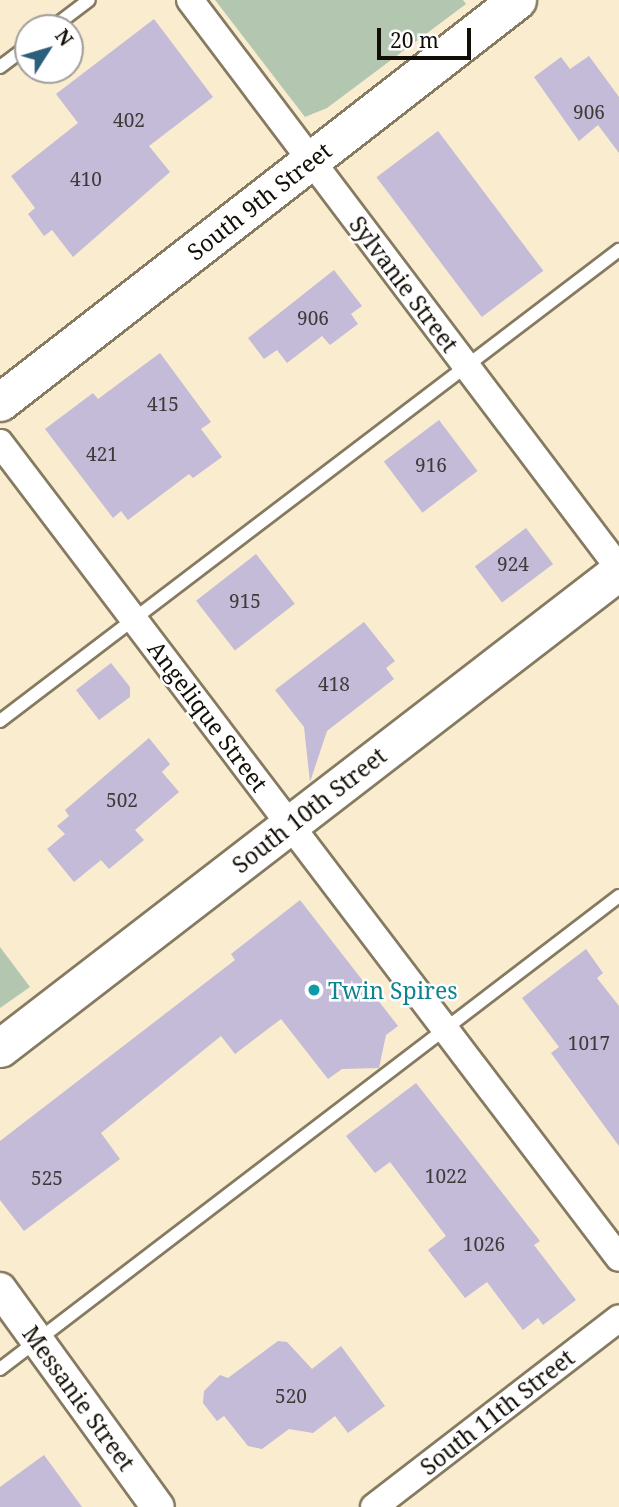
<!DOCTYPE html>
<html>
<head>
<meta charset="utf-8">
<style>
	body { margin:0 }
	#map { position:relative; width:619px; height:1507px; overflow:hidden; background:#f9eccf; font-family:"Noto Serif",serif }
	div>[style] { position:absolute }
	[style*='--x'] { left:calc(var(--x)*1px); top:calc(var(--y)*1px); width:calc(var(--w)*1px); rotate:calc(var(--a)*1deg) }
	.green>* { inset:0; background:#b3c7b0 }
	.building>* { inset:0; background:#c3bbd7; transform-origin:0 0 }
	.roads { filter:drop-shadow(2px 0 #867a61) drop-shadow(-2px 0 #867a61) drop-shadow(0 2px #867a61) drop-shadow(0 -2px #867a61) }
	.service>* { height:12px; margin:-6px; padding:0 6px; transform-origin:6px; border-radius:6px; background:#fff }
	.minor>* { height:26px; margin:-13px; padding:0 13px; transform-origin:13px; border-radius:13px; background:#fff }
	.tertiary>* { height:32px; margin:-16px; padding:0 16px; transform-origin:16px; border-radius:16px; background:#fff }
	.secondary>* { height:37px; margin:-18.5px; padding:0 18.5px; transform-origin:18.5px; border-radius:18.5px; background:#fff }
	.dots>* { width:19px; height:19px; translate:-50% -50%; box-sizing:border-box; border:4px solid #fff; border-radius:50% }
	span { translate:-50% -50%; white-space:nowrap; text-align:center; line-height:1.15; -webkit-text-stroke:5px #fff; paint-order:stroke }
	.number-label { font-size:19px; color:#3f393a }
	.number-label span { -webkit-text-stroke-width:0 }
	.street-label { font-size:23px; color:#130e05 }
	.culture-label { font-size:23px; color:#0d838f }
	.left { translate:0 -50%; text-align:left }
	.north { position:absolute; left:14px; top:14px; width:70px; height:70px; box-sizing:border-box; background:#fff; border:2px solid #a19f9b; border-radius:50%; rotate:53deg; font-size:19px; font-weight:700; line-height:28px; text-align:center; color:#130e05 }
	.north::after { content:''; display:block; margin:auto; width:24px; height:32px; background:#2c5f7c; clip-path:polygon(50% 0,100% 100%,50% 72%,0 100%) }
	.scale { position:absolute; left:377px; top:28px; width:94px; height:32px; box-sizing:border-box; border:4px solid #130e05; border-top:0; padding-left:9px; font-size:21px; line-height:24px; white-space:nowrap; color:#130e05; -webkit-text-stroke:5px #fff; paint-order:stroke }
</style>
</head>
<body>
<div id="map">
	<div class="green">
		<i style="clip-path:polygon(215px 0,463px 0,466px 4px,327px 108px,305px 117px)"></i>
		<i style="clip-path:polygon(0 947px,30px 987px,0 1008px)"></i>
	</div>
	<div class="building">
		<i style="clip-path:polygon(154px 19px,213px 97px,149px 146px,170px 172px,73px 257px,52px 230px,44px 236px,28px 214px,35px 208px,11px 176px,78px 123px,56px 94px)"></i>
		<i style="clip-path:polygon(589px 56px,619px 97px,619px 153px,598px 125px,579px 141px,534px 77px,561px 57px,570px 69px)"></i>
		<i style="left:438px;top:131px;width:175px;height:77px;rotate:53deg"></i>
		<i style="clip-path:polygon(334px 270px,362px 306px,351px 314px,358px 324px,330px 345px,322px 336px,287px 363px,277px 350px,264px 359px,248px 338px)"></i>
		<i style="clip-path:polygon(160px 353px,211px 422px,201px 429px,222px 457px,193px 478px,189px 474px,128px 520px,121px 511px,113px 518px,45px 429px,93px 393px,98px 399px)"></i>
		<i style="left:439px;top:420px;width:64px;height:69px;rotate:53deg"></i>
		<i style="left:526px;top:528px;width:45px;height:64px;rotate:53deg"></i>
		<i style="left:256px;top:554px;width:63px;height:76px;rotate:52deg"></i>
		<i style="clip-path:polygon(364px 622px,395px 661px,386px 668px,394px 679px,327px 731px,310px 782px,304px 727px,275px 690px)"></i>
		<i style="clip-path:polygon(111px 663px,130px 687px,130px 697px,99px 720px,76px 690px)"></i>
		<i style="clip-path:polygon(149px 738px,170px 764px,162px 772px,179px 792px,135px 830px,144px 840px,109px 869px,101px 860px,74px 882px,47px 849px,65px 834px,57px 826px,69px 816px,65px 810px)"></i>
		<i style="clip-path:polygon(300px 900px,398px 1026px,386px 1035px,379px 1068px,342px 1069px,328px 1079px,281px 1019px,235px 1054px,221px 1036px,101px 1133px,120px 1159px,24px 1231px,0 1200px,0 1141px,235px 960px,231px 954px)"></i>
		<i style="clip-path:polygon(586px 949px,603px 973px,597px 978px,619px 1006px,619px 1146px,551px 1053px,559px 1047px,522px 998px)"></i>
		<i style="clip-path:polygon(416px 1083px,540px 1241px,534px 1245px,576px 1300px,543px 1325px,538px 1318px,523px 1330px,487px 1282px,465px 1298px,428px 1250px,446px 1236px,390px 1162px,375px 1173px,346px 1136px)"></i>
		<i style="clip-path:polygon(278px 1341px,287px 1342px,312px 1369px,341px 1346px,385px 1406px,348px 1433px,335px 1416px,313px 1433px,289px 1429px,262px 1449px,248px 1446px,224px 1416px,217px 1421px,203px 1403px,204px 1391px,220px 1375px,228px 1378px)"></i>
		<i style="clip-path:polygon(44px 1455px,82px 1507px,0 1507px,0 1487px)"></i>
	</div>
	<div class="roads">
		<div class="service">
			<i style="--x:52;--y:28;--w:46;--a:-37.1"></i>
			<i style="--x:0;--y:67;--w:35;--a:-37"></i>
			<i style="--x:0;--y:721;--w:778;--a:-37.27"></i>
			<i style="--x:0;--y:1369;--w:779;--a:-37.38"></i>
		</div>
		<div class="minor">
			<i style="--x:190;--y:0;--w:712;--a:52.94"></i>
			<i style="--x:0;--y:443;--w:1023;--a:52.78"></i>
			<i style="--x:374;--y:1507;--w:309;--a:-37.6"></i>
		</div>
		<div class="tertiary">
			<i style="--x:0;--y:1289;--w:269;--a:54.1"></i>
		</div>
		<div class="secondary">
			<i style="--x:0;--y:402;--w:655;--a:-37.87"></i>
			<i style="--x:0;--y:1048;--w:781;--a:-37.62"></i>
		</div>
	</div>
	<div class="dots">
		<i style="left:314px;top:990px;background:#0f9aa8"></i>
	</div>
	<div class="number-label">
		<span style="left:589px;top:113px">906</span>
		<span style="left:129px;top:121px">402</span>
		<span style="left:86px;top:180px">410</span>
		<span style="left:313px;top:319px">906</span>
		<span style="left:163px;top:405px">415</span>
		<span style="left:102px;top:455px">421</span>
		<span style="left:431px;top:466px">916</span>
		<span style="left:513px;top:565px">924</span>
		<span style="left:245px;top:602px">915</span>
		<span style="left:334px;top:685px">418</span>
		<span style="left:122px;top:801px">502</span>
		<span style="left:589px;top:1044px">1017</span>
		<span style="left:446px;top:1177px">1022</span>
		<span style="left:47px;top:1179px">525</span>
		<span style="left:484px;top:1245px">1026</span>
		<span style="left:291px;top:1397px">520</span>
	</div>
	<div class="street-label">
		<span style="left:259px;top:201px;rotate:-38deg">South 9th Street</span>
		<span style="left:404px;top:284px;rotate:53deg">Sylvanie Street</span>
		<span style="left:208px;top:716px;rotate:53deg">Angelique Street</span>
		<span style="left:309px;top:810px;rotate:-38deg">South 10th Street</span>
		<span style="left:79px;top:1398px;rotate:54deg">Messanie Street</span>
		<span style="left:497px;top:1412px;rotate:-38deg">South 11th Street</span>
	</div>
	<div class="culture-label">
		<span class="left" style="left:328px;top:990px">Twin Spires</span>
	</div>
	<div class="north">N</div>
	<div class="scale">20 m</div>
</div>
</body>
</html>
